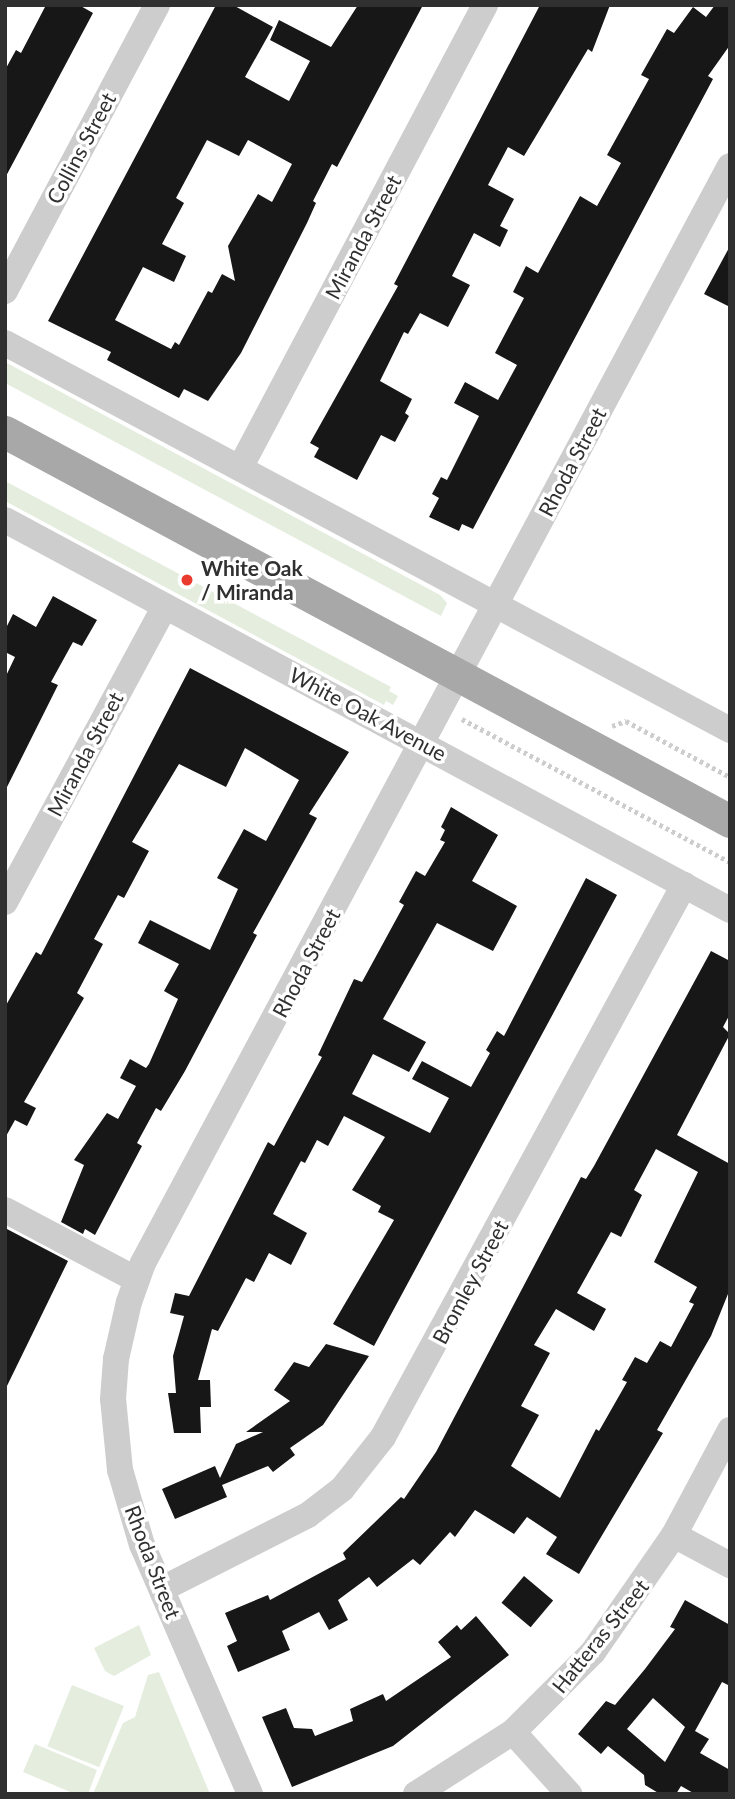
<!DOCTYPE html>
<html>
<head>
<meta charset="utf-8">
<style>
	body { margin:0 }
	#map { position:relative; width:735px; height:1799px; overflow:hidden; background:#fff; font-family:Lato,sans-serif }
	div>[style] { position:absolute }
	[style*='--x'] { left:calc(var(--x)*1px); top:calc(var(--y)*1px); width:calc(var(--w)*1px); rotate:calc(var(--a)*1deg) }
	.green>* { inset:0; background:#e4edde; transform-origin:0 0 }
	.building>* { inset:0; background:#171717; transform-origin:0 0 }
	.path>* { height:4.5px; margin-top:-2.25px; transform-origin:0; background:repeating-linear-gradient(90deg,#cdcdcd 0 3.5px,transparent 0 7px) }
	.minor>* { height:26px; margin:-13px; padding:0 13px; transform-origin:13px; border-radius:13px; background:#cdcdcd }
	.major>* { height:33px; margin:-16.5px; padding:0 16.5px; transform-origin:16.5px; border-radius:16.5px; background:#a8a8a8 }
	.dots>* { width:19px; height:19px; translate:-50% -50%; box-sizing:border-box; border:4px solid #fff; border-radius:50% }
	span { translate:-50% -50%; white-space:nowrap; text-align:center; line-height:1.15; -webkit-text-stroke:7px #fff; paint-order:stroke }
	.street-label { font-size:21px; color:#303030 }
	.poi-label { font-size:21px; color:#303030; font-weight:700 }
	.left { translate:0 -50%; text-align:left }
	.frame { position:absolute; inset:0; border:7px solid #303030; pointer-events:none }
</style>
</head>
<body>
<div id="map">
	<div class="green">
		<i style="clip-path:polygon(5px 362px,440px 595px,447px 603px,441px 616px,5px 383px)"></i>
		<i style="clip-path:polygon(5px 481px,391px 687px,389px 691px,398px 696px,393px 705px,386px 701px,384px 705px,5px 501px)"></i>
		<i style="clip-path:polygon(139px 1625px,151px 1655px,114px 1676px,105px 1671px,94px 1648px)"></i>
		<i style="clip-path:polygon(159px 1672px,210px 1794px,93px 1794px,123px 1723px,135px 1717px,148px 1675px)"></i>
		<i style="left:72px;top:1685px;width:56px;height:66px;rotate:22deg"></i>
		<i style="clip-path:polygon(35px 1744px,97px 1770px,88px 1794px,75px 1794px,23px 1772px)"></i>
	</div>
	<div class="building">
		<i style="clip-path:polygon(46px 5px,79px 5px,93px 13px,5px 178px,5px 70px,16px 50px,21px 53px)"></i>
		<i style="clip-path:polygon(evenodd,216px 5px,233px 5px,273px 27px,245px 77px,289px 101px,310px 61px,270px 40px,279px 20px,331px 47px,358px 5px,423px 5px,337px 167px,332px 164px,313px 201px,316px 203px,307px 223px,241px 353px,208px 401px,184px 389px,179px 398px,107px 360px,111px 352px,48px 321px,216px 5px,207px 140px,239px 156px,248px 140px,292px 164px,272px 202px,258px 194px,228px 246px,235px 281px,222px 274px,212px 293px,208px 291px,179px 345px,175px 342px,171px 349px,115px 320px,143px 267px,174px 282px,186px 256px,162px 244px,184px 203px,176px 198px,207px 140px)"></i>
		<i style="clip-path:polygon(540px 5px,610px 5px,592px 52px,588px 49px,524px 156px,508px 147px,488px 185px,514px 199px,500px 226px,508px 230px,500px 247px,474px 233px,452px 276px,470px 285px,448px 327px,420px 313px,408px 334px,404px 332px,380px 381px,412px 399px,405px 413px,409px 416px,395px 442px,381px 435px,357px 480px,314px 457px,319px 448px,310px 443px,398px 286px,394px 284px)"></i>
		<i style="clip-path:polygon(715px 5px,730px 5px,730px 45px,708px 76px,713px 79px,473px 529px,462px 524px,459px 531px,429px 517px,439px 498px,432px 494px,441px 477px,447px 480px,479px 416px,454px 403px,465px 382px,498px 400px,517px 365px,495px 353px,524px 298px,513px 292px,526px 266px,538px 273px,580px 196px,597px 206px,621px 163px,607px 155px,649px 79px,641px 75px,667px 29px,674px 33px,693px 7px,706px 17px)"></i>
		<i style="clip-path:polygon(730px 246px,730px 307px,704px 294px)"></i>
		<i style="clip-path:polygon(53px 596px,97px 620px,82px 646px,73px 642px,51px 682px,58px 685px,5px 791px,5px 678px,15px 657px,5px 652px,5px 630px,13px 614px,36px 627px)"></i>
		<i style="clip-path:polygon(190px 668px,349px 752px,309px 814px,317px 818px,253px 933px,257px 935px,185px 1071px,161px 1111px,156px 1108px,137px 1143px,142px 1146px,95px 1235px,85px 1229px,83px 1234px,61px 1222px,84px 1165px,74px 1160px,107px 1113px,118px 1119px,136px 1086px,120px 1078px,130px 1059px,146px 1068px,149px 1064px,178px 999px,164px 991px,179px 964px,138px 943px,150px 920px,210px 950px,238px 889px,217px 878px,244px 829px,266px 841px,299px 780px,245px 748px,226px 787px,179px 764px,132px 842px,149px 851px,124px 898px,118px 895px,94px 939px,103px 944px,77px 993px,84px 998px,24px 1102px,36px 1108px,27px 1126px,15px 1120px,5px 1138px,5px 1007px,36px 952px,41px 955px)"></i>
		<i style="clip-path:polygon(451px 807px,498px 835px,472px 881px,517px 906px,493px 951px,437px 923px,383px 1019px,426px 1042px,409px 1072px,373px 1054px,352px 1094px,430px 1133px,449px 1098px,412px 1079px,422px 1061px,471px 1087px,490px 1053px,486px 1050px,497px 1031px,504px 1036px,586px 878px,617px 895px,374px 1346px,333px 1324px,394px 1220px,378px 1212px,381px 1206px,352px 1190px,385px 1137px,344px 1116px,328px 1146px,317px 1140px,305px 1163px,301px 1161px,273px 1214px,307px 1233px,291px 1265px,269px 1253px,254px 1282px,246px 1278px,218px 1331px,212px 1329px,198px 1380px,210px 1380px,211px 1407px,200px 1407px,201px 1433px,174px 1433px,168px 1393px,176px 1393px,173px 1356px,184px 1316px,170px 1313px,175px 1293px,189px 1296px,268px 1142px,274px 1146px,322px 1057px,318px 1055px,354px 979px,362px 982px,404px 905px,399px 902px,416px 871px,425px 876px,445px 842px,440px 840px,445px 830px,441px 827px)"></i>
		<i style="clip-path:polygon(evenodd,711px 951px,730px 961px,730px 1014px,723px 1027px,730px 1034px,677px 1135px,730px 1164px,730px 1289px,711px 1336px,657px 1430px,663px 1433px,579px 1574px,546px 1554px,557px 1537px,527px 1517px,514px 1534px,475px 1510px,455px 1537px,450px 1532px,420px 1565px,413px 1559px,377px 1587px,369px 1577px,338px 1600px,348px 1620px,329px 1630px,319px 1612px,282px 1631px,290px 1650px,238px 1672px,227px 1646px,237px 1641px,225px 1613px,268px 1595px,270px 1600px,346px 1559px,343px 1553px,401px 1497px,404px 1499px,436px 1452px,581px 1177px,586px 1179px,594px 1166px,711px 951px,656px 1149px,698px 1172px,654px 1262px,697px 1287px,689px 1302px,694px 1304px,671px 1347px,660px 1341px,647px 1363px,635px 1357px,622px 1380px,627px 1382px,599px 1431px,596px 1429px,560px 1498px,511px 1466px,539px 1415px,521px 1406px,550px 1353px,534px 1345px,556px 1309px,594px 1331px,606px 1309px,577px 1293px,611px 1232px,621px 1237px,642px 1195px,634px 1190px,656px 1149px)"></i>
		<i style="clip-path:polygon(5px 1228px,68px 1261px,5px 1390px)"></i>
		<i style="clip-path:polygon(326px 1344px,369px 1356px,323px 1425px,290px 1448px,295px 1455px,273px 1472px,268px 1466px,222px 1485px,227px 1497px,175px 1519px,162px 1489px,215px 1466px,220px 1478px,236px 1444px,263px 1432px,246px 1432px,290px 1401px,274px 1390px,294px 1362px,309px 1367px)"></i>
		<i style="left:524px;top:1576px;width:38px;height:35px;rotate:40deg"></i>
		<i style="clip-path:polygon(evenodd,685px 1600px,730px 1625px,730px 1686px,722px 1682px,695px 1731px,709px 1739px,700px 1753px,730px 1770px,730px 1794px,695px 1794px,681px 1786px,676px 1794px,660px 1794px,645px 1785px,644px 1775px,608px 1746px,601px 1754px,578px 1734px,606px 1701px,615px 1705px,645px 1669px,675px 1629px,670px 1627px,685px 1600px,653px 1698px,685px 1727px,665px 1762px,627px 1729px,653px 1698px)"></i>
		<i style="clip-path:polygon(476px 1616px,509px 1655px,393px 1746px,292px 1787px,262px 1717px,286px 1708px,294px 1728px,312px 1729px,315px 1736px,353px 1721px,350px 1709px,383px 1694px,386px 1701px,451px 1657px,438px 1642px,457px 1625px,461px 1630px)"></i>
	</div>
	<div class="path">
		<i style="--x:462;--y:719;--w:304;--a:28.1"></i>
		<i style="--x:612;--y:726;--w:15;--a:-20"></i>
		<i style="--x:626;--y:721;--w:118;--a:28.3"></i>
	</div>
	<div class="minor">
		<i style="--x:5;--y:291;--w:324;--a:-62"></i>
		<i style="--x:5;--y:343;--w:822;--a:28.09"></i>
		<i style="--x:240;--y:468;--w:524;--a:-62.11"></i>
		<i style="--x:5;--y:520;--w:823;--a:28.28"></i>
		<i style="--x:5;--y:902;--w:336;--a:-61.6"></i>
		<i style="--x:5;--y:1210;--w:149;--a:27.9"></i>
		<i style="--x:674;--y:1535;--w:64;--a:28.2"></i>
		<i style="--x:162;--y:1589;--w:164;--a:-26.9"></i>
		<i style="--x:308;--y:1515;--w:43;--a:-37.4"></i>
		<i style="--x:342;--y:1489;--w:66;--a:-51.7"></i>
		<i style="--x:383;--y:1437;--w:629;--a:-61.4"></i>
		<i style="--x:513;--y:1732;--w:84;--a:47.9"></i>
		<i style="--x:250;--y:1794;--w:271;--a:-113.4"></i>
		<i style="--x:142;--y:1545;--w:78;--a:-106.3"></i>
		<i style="--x:120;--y:1470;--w:71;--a:-95.6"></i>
		<i style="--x:113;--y:1399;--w:40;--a:-85.7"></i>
		<i style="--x:116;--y:1359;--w:58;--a:-77.2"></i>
		<i style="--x:129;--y:1302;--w:41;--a:-70.3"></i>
		<i style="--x:143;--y:1263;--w:1244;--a:-61.85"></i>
		<i style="--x:416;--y:1794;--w:115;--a:-32.6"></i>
		<i style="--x:513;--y:1732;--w:113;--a:-45"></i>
		<i style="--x:593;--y:1652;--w:142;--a:-55.3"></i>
		<i style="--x:674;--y:1535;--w:119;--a:-61.9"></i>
	</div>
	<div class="major">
		<i style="--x:5;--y:432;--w:823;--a:28.22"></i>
	</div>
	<div class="dots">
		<i style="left:187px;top:580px;background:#e93c2f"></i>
	</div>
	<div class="street-label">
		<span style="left:81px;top:148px;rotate:-62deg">Collins Street</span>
		<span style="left:363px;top:237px;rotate:-62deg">Miranda Street</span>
		<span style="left:572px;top:462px;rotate:-62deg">Rhoda Street</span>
		<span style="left:368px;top:714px;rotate:28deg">White Oak Avenue</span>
		<span style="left:85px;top:754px;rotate:-62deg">Miranda Street</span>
		<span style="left:306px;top:963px;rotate:-62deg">Rhoda Street</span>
		<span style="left:470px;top:1282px;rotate:-62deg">Bromley Street</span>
		<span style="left:153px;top:1562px;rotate:69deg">Rhoda Street</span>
		<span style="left:600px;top:1636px;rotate:-51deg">Hatteras Street</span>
	</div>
	<div class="poi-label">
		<span class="left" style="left:201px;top:580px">White Oak<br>/ Miranda</span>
	</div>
	<div class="frame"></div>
</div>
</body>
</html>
